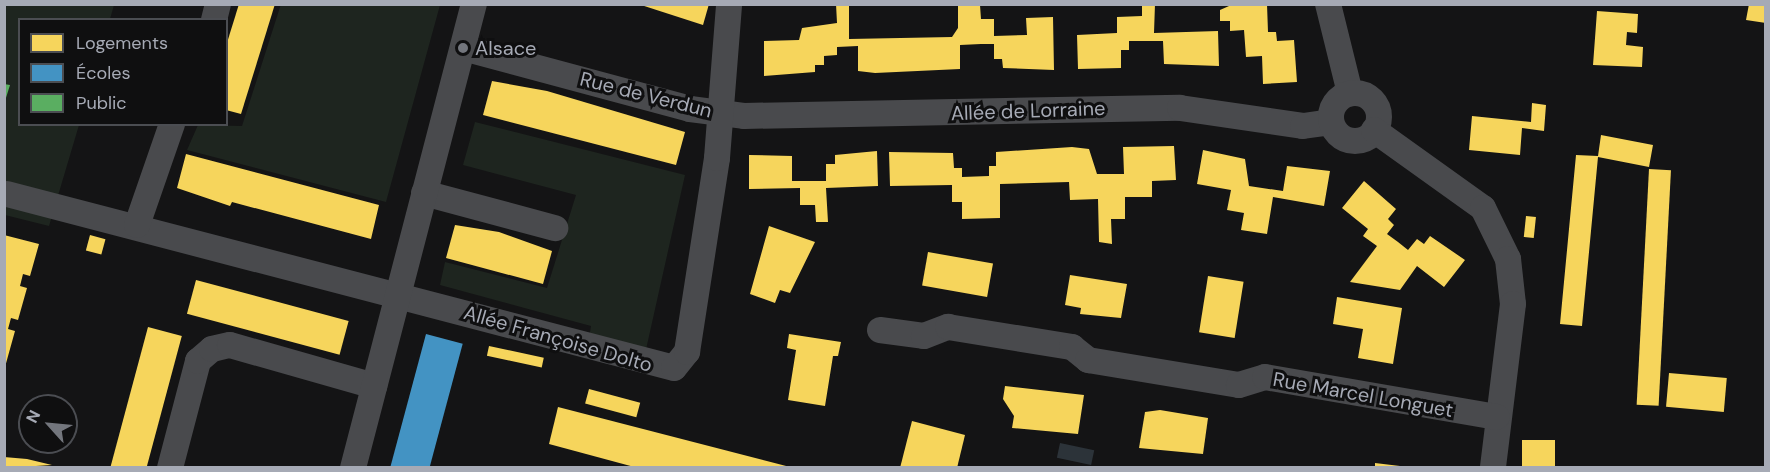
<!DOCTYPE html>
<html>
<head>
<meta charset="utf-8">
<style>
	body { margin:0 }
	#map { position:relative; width:1770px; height:472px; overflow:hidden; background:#141415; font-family:"DM Sans",sans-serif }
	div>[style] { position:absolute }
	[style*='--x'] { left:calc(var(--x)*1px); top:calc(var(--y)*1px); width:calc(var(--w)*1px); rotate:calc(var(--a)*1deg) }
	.green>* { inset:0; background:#1e251f }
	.water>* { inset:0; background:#2c3339; transform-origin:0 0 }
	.homes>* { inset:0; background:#f6d55c; transform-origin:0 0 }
	.schools>* { inset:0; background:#4393c3; transform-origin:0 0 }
	.public>* { inset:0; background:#5aae61 }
	.minor>* { height:26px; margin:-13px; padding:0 13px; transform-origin:13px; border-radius:13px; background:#494a4d }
	.minor>.ring { margin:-13px; padding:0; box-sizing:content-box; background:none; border:26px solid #494a4d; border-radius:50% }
	.dots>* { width:16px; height:16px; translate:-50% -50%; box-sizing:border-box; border:3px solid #0f0f10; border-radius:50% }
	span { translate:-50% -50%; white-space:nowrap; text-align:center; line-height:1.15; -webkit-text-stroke:6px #0f0f10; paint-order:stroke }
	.poi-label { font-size:20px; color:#a6aab5 }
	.left { translate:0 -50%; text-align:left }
	.street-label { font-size:20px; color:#a6aab5 }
	.frame { position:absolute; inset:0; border:6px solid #a6aab5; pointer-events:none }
	.legend { position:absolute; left:18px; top:18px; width:210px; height:108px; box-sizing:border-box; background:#0f0f10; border:2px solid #4b4d52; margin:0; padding:8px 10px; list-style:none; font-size:18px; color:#a6aab5 }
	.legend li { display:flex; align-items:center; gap:12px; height:30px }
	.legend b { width:30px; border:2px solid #4b4d52 }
	.north { position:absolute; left:18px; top:394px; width:60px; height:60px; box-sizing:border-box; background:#0f0f10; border:2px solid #4b4d52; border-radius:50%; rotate:297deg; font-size:16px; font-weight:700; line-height:24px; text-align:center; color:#a6aab5 }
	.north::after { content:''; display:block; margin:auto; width:21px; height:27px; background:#73767d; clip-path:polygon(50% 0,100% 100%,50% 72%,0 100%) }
</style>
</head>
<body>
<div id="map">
	<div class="green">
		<i style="clip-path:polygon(281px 4px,440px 5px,386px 202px,187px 150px,198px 125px,242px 126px)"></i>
		<i style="clip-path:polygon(5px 5px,114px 5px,110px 19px,20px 20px,20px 124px,79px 125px,49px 226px,5px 215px)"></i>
		<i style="clip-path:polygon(475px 122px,685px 175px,645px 354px,589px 339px,591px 326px,440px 285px,445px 262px,547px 288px,576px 195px,463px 165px)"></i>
	</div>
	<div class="water">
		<i style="left:1060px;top:443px;width:35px;height:15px;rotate:12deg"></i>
	</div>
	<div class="homes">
		<i style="clip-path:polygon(239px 4px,275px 4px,241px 114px,226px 110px,226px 46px)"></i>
		<i style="clip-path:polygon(638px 4px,709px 4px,703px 25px)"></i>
		<i style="clip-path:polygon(836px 4px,849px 4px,849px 39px,952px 37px,958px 28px,958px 5px,980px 5px,981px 19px,994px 19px,994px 36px,1027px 35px,1026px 18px,1053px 17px,1054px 70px,1003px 68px,1002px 59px,994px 59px,994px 44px,981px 44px,960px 45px,960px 69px,875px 73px,858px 71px,858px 46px,837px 47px,837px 55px,824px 56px,824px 65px,815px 65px,815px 72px,764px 76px,764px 41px,799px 40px,802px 28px,837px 23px)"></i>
		<i style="clip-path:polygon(1142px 4px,1155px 4px,1154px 33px,1218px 31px,1219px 66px,1164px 64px,1163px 41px,1129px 41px,1129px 50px,1121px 50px,1121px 68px,1078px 69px,1077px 35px,1117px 33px,1117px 17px,1142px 16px)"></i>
		<i style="clip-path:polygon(1267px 4px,1268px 32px,1276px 32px,1277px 41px,1294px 40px,1297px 82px,1263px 84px,1262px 56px,1246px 57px,1244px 30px,1230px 31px,1230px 21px,1220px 21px,1220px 10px,1229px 6px)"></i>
		<i style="clip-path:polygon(1749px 4px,1766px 4px,1766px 23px,1746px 20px)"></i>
		<i style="clip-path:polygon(1597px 11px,1638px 14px,1637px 33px,1627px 32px,1626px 45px,1643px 47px,1642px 67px,1593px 65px)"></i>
		<i style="clip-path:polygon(492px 81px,547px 91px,685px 132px,676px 165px,483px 115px)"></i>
		<i style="clip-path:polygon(1532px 103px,1546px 105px,1544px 131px,1522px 128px,1520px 155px,1469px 150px,1472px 116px,1531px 122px)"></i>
		<i style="clip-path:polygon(1601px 135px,1653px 145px,1649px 167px,1598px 157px,1582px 326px,1560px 324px,1576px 155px,1598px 156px)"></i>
		<i style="clip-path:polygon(1174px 146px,1176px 180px,1152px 181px,1152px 197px,1125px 197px,1125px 219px,1111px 219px,1112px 244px,1099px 242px,1098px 199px,1070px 200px,1069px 182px,1000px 184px,1000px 218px,962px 219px,962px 202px,952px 202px,952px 185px,890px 186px,889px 152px,953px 153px,954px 168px,962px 168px,962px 177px,989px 176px,989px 166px,996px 166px,996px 152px,1072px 147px,1089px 149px,1097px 174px,1124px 174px,1123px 147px)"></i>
		<i style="clip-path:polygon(1203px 150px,1245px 159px,1249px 186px,1283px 191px,1287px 166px,1330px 171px,1324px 206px,1273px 197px,1267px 234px,1241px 230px,1244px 213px,1227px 210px,1231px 190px,1197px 184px)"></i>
		<i style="clip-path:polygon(877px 151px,878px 186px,826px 188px,828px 222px,816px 222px,815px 205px,800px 205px,800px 188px,749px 189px,749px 155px,792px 156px,792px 181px,826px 181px,826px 164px,835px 164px,835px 155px)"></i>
		<i style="clip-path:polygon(186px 154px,379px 205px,371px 239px,232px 202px,230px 206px,177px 188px)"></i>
		<i style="left:1649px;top:169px;width:22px;height:236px;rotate:3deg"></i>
		<i style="clip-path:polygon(1364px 181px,1396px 209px,1388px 219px,1394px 225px,1387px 234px,1398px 242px,1408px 250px,1417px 239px,1424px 244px,1430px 236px,1465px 260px,1444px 287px,1417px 266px,1400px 290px,1350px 282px,1377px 246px,1363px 236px,1368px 229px,1342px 208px)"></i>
		<i style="left:1526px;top:216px;width:10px;height:21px;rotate:6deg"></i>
		<i style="clip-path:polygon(455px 225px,499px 232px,552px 251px,543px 284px,446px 258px)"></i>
		<i style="clip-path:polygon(769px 226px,815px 242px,790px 293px,780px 290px,775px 303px,750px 294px)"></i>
		<i style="clip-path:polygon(4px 235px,39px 244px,30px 276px,23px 274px,20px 286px,27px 288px,18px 320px,11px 318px,8px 329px,15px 331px,5px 367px)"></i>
		<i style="left:90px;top:235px;width:16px;height:16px;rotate:15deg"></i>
		<i style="left:928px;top:252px;width:66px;height:34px;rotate:10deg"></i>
		<i style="clip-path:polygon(1070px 275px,1127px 284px,1121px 318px,1080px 314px,1081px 308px,1065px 305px)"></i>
		<i style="left:1208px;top:276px;width:36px;height:57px;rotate:9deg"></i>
		<i style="left:196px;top:280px;width:158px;height:35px;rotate:15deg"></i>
		<i style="clip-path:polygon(1337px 297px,1402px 308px,1393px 364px,1358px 358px,1363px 329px,1333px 324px)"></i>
		<i style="left:148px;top:327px;width:35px;height:146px;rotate:15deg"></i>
		<i style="clip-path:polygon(789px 334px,841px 342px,838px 356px,833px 356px,825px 406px,788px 400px,796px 350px,787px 348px)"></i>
		<i style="left:489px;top:346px;width:56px;height:10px;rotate:12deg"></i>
		<i style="left:1669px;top:373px;width:58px;height:34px;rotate:5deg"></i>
		<i style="clip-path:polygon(1005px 386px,1084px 395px,1078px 434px,1012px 428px,1014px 416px,1003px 399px)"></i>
		<i style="left:589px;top:389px;width:53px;height:15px;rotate:15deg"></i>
		<i style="clip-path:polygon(558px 407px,790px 467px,790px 468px,638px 468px,549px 444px)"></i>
		<i style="clip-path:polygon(1160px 410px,1208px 418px,1203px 454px,1139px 448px,1145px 412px)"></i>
		<i style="clip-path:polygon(912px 421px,965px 435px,957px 468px,900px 468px)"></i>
		<i style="left:1522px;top:440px;width:33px;height:28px"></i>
		<i style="clip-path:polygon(4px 457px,27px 459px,52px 465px,4px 468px)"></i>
		<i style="clip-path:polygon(1375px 463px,1400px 466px,1400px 468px,1375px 468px)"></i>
	</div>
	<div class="schools">
		<i style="left:426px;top:334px;width:38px;height:138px;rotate:15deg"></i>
	</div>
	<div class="public">
		<i style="clip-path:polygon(4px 84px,10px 85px,5px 101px,4px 101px)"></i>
	</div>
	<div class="minor">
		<i style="--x:1328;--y:4;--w:92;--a:76.1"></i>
		<i style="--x:214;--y:20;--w:16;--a:-76"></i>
		<i style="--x:463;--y:48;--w:235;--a:15"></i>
		<i style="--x:690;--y:109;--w:54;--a:7.4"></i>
		<i style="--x:744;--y:116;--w:436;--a:-1.1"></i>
		<i style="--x:1180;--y:108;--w:124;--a:8.3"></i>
		<i style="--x:1303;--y:126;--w:28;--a:-8"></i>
		<i class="ring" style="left:1331px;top:93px;width:22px;height:22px"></i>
		<i style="--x:1374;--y:130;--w:134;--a:35.6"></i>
		<i style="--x:1483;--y:208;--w:57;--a:63.9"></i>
		<i style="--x:1508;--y:259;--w:45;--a:83.7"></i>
		<i style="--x:1513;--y:304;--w:165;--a:97"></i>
		<i style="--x:424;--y:193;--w:136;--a:15"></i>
		<i style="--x:7;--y:194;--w:689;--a:14.62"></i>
		<i style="--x:674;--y:368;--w:21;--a:-51"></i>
		<i style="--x:687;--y:352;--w:196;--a:-81.2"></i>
		<i style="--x:717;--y:158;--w:154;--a:-85.5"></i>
		<i style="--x:137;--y:225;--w:107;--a:-70.9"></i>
		<i style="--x:880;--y:330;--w:44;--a:7.8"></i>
		<i style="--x:924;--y:336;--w:26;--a:-21"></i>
		<i style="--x:948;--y:327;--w:126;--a:9.2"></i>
		<i style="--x:1072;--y:347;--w:21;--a:39"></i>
		<i style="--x:1088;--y:360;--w:153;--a:9.4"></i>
		<i style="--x:1239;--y:385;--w:27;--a:-17"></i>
		<i style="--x:1265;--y:377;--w:235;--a:9.8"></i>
		<i style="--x:170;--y:468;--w:111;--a:-75.3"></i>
		<i style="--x:198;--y:361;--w:18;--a:-41"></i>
		<i style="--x:212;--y:349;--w:18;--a:-13"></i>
		<i style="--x:230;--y:345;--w:150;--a:15.9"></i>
		<i style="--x:353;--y:468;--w:480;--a:-75.4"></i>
	</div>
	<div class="dots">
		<i style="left:463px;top:48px;background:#73767d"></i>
	</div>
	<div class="poi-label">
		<span class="left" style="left:475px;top:48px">Alsace</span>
	</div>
	<div class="street-label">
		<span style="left:646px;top:95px;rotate:14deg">Rue de Verdun</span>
		<span style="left:1028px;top:111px;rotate:-2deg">Allée de Lorraine</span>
		<span style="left:558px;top:339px;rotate:16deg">Allée Françoise Dolto</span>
		<span style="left:1363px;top:395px;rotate:10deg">Rue Marcel Longuet</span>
	</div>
	<div class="frame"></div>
	<ul class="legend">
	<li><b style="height:16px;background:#f6d55c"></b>Logements</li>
	<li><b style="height:16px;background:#4393c3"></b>Écoles</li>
	<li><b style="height:16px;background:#5aae61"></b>Public</li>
	</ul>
	<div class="north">N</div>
</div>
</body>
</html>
